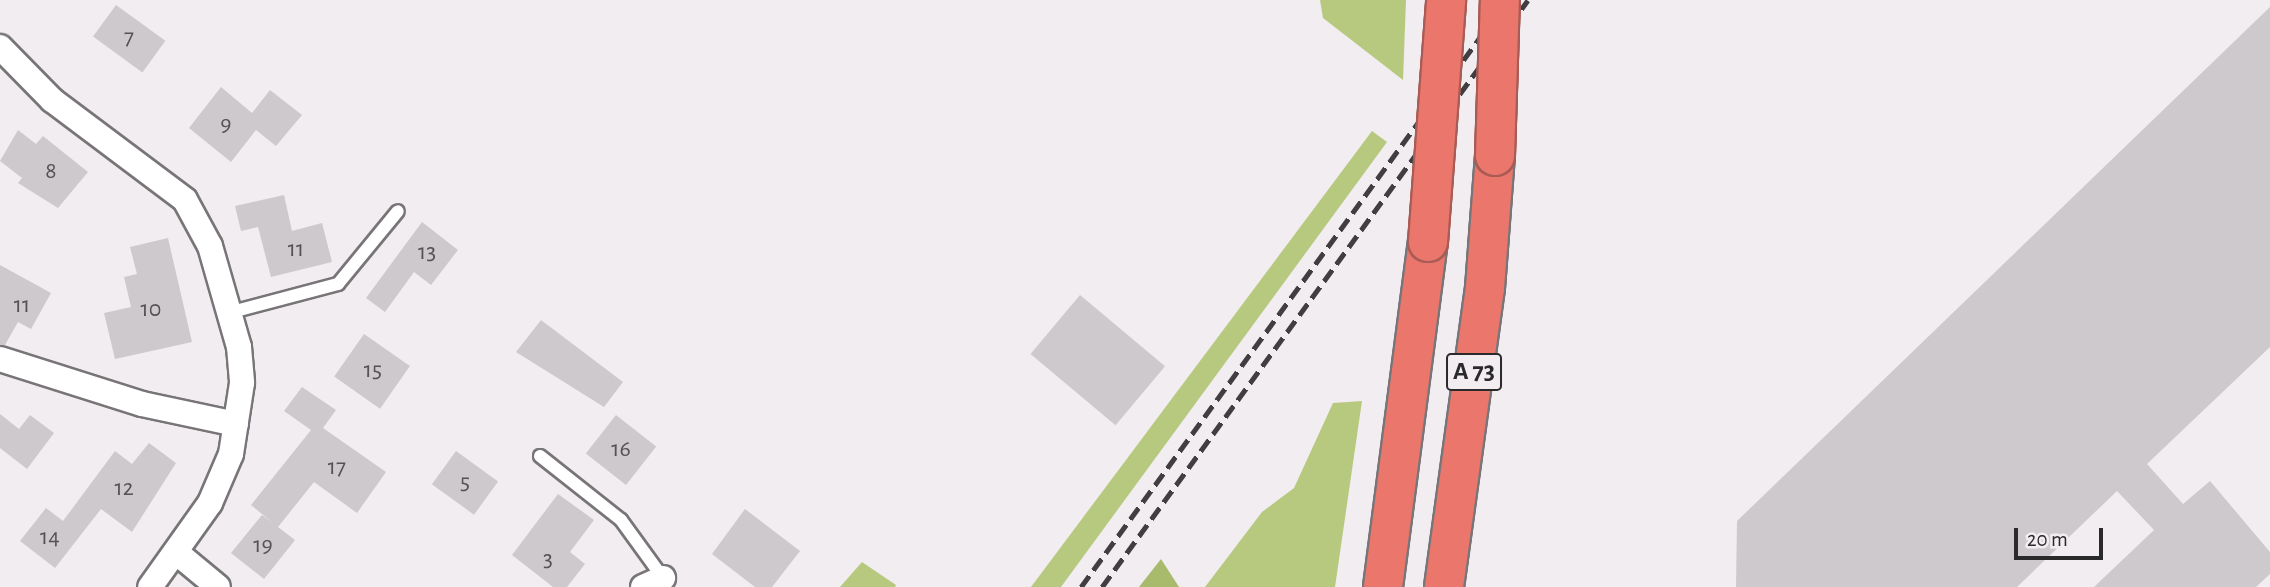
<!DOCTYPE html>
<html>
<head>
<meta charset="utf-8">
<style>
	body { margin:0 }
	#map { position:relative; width:2270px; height:587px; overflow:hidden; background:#f1edf1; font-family:"Alegreya Sans",sans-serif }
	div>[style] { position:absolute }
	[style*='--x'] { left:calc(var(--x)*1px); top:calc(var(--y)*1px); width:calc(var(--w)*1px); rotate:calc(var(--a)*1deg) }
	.green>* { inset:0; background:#b7c97e }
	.forest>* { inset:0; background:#a8ba6b }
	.building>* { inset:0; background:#cdc9cd; transform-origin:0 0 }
	.roads { filter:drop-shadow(2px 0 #787578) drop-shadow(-2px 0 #787578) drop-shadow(0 2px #787578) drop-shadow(0 -2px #787578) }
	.lane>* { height:12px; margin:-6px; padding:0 6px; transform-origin:6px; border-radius:6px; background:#fff }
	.street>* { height:24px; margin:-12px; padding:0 12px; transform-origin:12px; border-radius:12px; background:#fff }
	.highway>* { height:38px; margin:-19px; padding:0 19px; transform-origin:19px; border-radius:19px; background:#eb776c }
	.rail>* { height:5px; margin-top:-2.5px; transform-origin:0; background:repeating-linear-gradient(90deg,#403e40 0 14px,transparent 0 21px) }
	.bridges { filter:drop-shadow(2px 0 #a85c55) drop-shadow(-2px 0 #a85c55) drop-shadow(0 2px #a85c55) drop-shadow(0 -2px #a85c55) }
	.highway-bridge>* { height:38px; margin:-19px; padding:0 19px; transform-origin:19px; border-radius:19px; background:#eb776c }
	span { translate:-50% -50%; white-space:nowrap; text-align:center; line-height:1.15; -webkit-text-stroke:7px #f1edf1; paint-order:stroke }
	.number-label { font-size:24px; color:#545254 }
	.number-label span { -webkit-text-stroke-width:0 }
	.shield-label span { padding:2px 5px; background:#f1edf1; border:2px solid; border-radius:5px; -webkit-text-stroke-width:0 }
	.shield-label { font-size:26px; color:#2b2a2b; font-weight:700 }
	.scale { position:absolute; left:2014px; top:528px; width:89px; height:32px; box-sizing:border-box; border:4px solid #2b2a2b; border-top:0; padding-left:9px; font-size:21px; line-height:24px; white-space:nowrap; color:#2b2a2b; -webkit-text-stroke:5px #f1edf1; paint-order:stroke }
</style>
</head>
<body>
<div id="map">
	<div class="green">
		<i style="clip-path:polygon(1320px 0,1406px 0,1403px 80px,1323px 18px)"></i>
		<i style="clip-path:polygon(1372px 131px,1387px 142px,1061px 587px,1031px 587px)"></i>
		<i style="clip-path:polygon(1362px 401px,1335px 587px,1205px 587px,1262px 512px,1294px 488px,1333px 403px)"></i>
		<i style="clip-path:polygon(862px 562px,896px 585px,895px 587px,840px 587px)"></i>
	</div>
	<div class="forest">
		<i style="clip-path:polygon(1161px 559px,1179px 587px,1139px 587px)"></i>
	</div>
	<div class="building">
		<i style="left:116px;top:5px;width:61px;height:39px;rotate:36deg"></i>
		<i style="clip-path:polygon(2270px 7px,2270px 347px,2147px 464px,2183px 504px,2210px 481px,2270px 552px,2270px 574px,2256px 587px,2094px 587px,2154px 530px,2117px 491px,2017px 587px,1736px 587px,1737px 521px)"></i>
		<i style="clip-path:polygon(221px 87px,252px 113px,270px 90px,302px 115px,276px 146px,256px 130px,231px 162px,189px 128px)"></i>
		<i style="clip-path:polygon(18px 130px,36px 144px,43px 136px,88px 172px,58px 208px,18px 183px,22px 178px,0 161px)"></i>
		<i style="clip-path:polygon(284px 195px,292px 231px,322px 223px,332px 262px,271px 277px,258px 227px,241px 231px,235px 206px)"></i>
		<i style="clip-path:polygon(422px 222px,458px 250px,431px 285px,414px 272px,385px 312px,366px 298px)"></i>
		<i style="clip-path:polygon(168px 238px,192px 342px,115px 359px,104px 313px,131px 307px,124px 277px,137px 274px,130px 247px)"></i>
		<i style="clip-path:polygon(0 265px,51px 293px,31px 329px,18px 322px,5px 345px,0 345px)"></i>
		<i style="left:1080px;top:295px;width:111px;height:77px;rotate:40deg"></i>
		<i style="clip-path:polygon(541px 320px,623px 382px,604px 407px,516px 352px)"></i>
		<i style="left:364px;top:334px;width:56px;height:52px;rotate:35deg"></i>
		<i style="clip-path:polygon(302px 387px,336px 410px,323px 428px,386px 472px,357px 513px,314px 482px,278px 527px,295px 540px,264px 579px,231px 553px,262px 515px,273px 523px,251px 505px,311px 430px,284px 411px)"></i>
		<i style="clip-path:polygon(0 414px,19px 429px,30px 415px,54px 433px,27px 469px,0 448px)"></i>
		<i style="left:616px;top:415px;width:51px;height:49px;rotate:38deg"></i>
		<i style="clip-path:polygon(149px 443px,176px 463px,132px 532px,101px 509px,55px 568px,20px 541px,46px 508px,63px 521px,115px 451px,132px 464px)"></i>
		<i style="left:456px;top:451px;width:52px;height:41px;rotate:36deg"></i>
		<i style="clip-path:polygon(558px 494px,594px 520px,570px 552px,585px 564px,567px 587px,553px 587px,512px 555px)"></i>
		<i style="clip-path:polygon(745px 509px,800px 551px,772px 587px,755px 587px,712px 554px)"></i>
	</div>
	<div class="roads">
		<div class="lane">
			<i style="--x:228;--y:313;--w:114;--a:-14.8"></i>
			<i style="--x:338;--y:284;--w:94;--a:-50.6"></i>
			<i style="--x:540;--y:456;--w:103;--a:38.3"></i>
			<i style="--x:621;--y:520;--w:72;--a:54.1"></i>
		</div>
		<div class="street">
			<i style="--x:0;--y:47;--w:74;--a:45.5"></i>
			<i style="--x:52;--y:100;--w:166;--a:36.9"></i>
			<i style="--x:185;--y:200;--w:52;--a:61.5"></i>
			<i style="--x:210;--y:246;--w:105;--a:74"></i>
			<i style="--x:239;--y:347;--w:36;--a:85"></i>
			<i style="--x:242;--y:383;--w:72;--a:98.8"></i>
			<i style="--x:231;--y:454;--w:53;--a:113.2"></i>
			<i style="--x:210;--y:503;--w:103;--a:125.5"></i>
			<i style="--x:0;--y:359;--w:149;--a:17.6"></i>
			<i style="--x:142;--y:404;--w:96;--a:12"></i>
			<i style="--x:177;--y:553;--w:53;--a:39.7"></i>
			<i style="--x:643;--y:587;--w:22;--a:-24"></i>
		</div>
		<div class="highway">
			<i style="--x:1383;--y:587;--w:348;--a:-82.6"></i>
			<i style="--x:1444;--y:587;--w:302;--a:-82.2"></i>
			<i style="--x:1485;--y:288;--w:132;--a:-85.7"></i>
		</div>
	</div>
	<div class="rail">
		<i style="--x:1081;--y:587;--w:725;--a:-54.03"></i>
		<i style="--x:1102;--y:587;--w:725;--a:-54.03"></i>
	</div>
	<div class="bridges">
		<div class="highway-bridge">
			<i style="--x:1495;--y:156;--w:156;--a:-88.2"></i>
			<i style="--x:1428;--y:242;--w:243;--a:-85.7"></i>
		</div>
	</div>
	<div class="number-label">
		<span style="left:129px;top:38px">7</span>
		<span style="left:226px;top:125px">9</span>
		<span style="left:51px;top:172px">8</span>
		<span style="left:296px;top:250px">11</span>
		<span style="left:427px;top:253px">13</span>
		<span style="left:22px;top:306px">11</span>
		<span style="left:151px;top:310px">10</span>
		<span style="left:373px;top:371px">15</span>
		<span style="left:621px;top:450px">16</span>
		<span style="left:337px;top:468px">17</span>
		<span style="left:465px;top:483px">5</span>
		<span style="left:124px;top:489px">12</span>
		<span style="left:50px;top:538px">14</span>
		<span style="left:263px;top:546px">19</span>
		<span style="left:548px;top:560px">3</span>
	</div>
	<div class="shield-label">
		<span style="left:1474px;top:372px">A 73</span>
	</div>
	<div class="scale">20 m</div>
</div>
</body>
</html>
